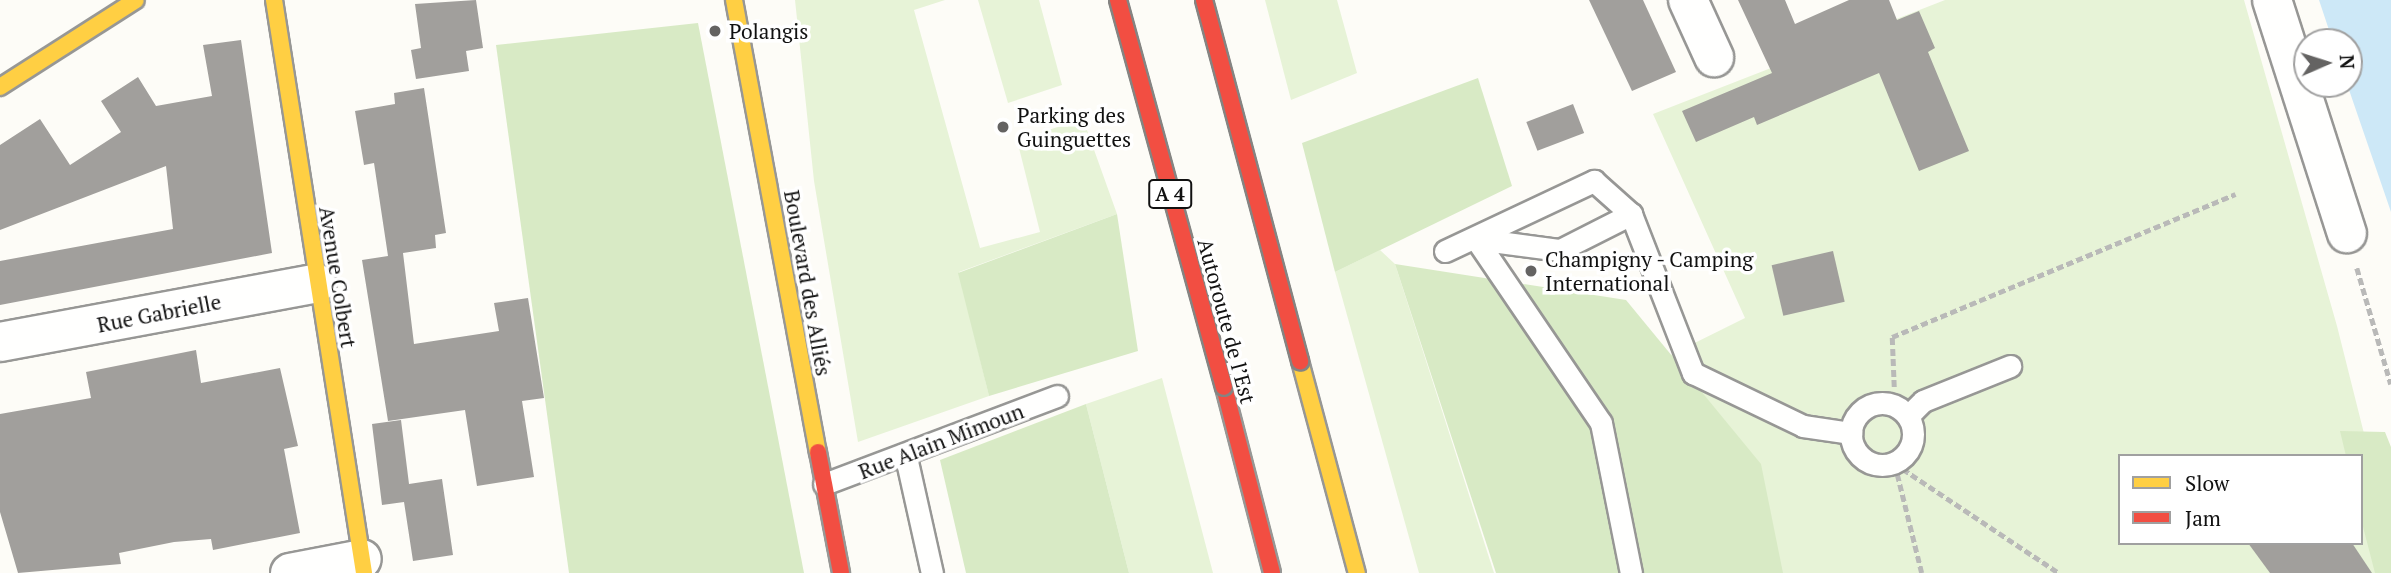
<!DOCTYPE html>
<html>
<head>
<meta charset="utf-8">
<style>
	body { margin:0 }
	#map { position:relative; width:2391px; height:573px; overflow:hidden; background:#fdfcf7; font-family:"PT Serif",serif }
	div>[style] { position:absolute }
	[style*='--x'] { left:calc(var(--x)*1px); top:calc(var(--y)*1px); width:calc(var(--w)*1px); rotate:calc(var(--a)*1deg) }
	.green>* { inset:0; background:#e7f3d7 }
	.forest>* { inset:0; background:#d8eac5 }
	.water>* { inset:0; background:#cde8f7 }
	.building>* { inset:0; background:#a19f9c; transform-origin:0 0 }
	.path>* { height:4.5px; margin-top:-2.25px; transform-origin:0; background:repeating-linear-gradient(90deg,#b9b9b8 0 7px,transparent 0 10.5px) }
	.roads { filter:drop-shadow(2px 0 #979795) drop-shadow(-2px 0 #979795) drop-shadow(0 2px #979795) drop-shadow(0 -2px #979795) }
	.lane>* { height:21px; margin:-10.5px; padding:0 10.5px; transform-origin:10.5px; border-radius:10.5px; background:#fffffe }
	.lane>.ring { margin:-10.5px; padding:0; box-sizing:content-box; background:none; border:21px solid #fffffe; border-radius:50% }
	.street>* { height:38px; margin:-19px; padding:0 19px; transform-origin:19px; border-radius:19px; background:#fffffe }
	.slow>* { height:16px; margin:-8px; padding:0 8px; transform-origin:8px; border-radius:8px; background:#ffcf43 }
	.jam>* { height:16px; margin:-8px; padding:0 8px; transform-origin:8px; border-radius:8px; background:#f24e42 }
	.bridges { filter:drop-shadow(2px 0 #858482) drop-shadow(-2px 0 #858482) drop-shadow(0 2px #858482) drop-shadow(0 -2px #858482) }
	.jam-bridge>* { height:16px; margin:-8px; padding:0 8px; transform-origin:8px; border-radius:8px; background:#f24e42 }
	.dots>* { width:19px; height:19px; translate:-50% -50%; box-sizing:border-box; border:4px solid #fff; border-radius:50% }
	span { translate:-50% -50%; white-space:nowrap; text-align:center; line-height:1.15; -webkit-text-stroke:7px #fff; paint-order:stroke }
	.shield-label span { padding:2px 5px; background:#fff; border:2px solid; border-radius:5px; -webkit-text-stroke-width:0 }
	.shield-label { font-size:19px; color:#111; font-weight:700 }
	.poi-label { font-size:21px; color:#111 }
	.left { translate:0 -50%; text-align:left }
	.street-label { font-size:21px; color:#111 }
	.legend { position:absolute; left:2118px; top:454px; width:245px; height:91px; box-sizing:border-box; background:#fff; border:2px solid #a0a0a0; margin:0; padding:9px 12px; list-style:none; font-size:21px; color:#111 }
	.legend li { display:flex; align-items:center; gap:14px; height:35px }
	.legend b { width:35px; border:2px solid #a0a0a0 }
	.north { position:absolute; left:2293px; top:28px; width:70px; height:70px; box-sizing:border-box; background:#fff; border:2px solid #a0a0a0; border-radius:50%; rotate:87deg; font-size:19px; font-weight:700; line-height:28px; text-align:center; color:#111 }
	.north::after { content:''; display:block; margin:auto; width:24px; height:32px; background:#646362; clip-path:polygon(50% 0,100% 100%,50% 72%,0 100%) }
</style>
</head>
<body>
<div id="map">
	<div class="green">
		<i style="clip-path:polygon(795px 0,945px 0,914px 10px,980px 248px,1040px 232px,1017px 140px,1083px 119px,1117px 214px,959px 272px,989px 396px,858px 442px,814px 181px)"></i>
		<i style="clip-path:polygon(978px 0,1039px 0,1062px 85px,1008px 103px)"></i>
		<i style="clip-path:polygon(1265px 0,1337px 0,1357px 73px,1291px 100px)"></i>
		<i style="clip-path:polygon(evenodd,1945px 0,2244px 0,2337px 326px,2391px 541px,2391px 573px,1662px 573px,1614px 383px,1745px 318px,1653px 114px,1945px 0,2120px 456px,2361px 456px,2361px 543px,2120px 543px,2120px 456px)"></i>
		<i style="clip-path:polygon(1380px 250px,1395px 264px,1494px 573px,1419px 573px,1335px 272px)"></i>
		<i style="clip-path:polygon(1162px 378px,1213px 573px,1129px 573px,1086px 404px)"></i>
	</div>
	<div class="forest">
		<i style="clip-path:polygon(698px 23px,804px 573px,569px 573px,496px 45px)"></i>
		<i style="clip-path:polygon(1478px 78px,1512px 186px,1335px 272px,1302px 143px)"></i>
		<i style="clip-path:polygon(1117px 214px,1138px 351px,989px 396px,958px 273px)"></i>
		<i style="clip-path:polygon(1395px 264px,1626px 300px,1761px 464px,1783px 573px,1496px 573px)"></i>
		<i style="clip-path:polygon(1086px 404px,1129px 573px,966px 573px,940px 460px)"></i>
		<i style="clip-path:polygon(2340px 431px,2385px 432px,2391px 447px,2391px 573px,2375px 573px,2361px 519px,2361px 456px,2346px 456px)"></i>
	</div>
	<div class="water">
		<i style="clip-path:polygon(2319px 0,2391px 0,2391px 212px,2347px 84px,2349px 42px,2333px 42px)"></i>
	</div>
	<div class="building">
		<i style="clip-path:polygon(476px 0,483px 48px,466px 51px,469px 71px,416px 79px,411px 50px,421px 48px,415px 4px)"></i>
		<i style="clip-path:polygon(1589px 0,1643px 0,1676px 72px,1632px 91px)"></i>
		<i style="clip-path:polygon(1738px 0,1785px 0,1795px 24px,1849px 0,1889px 0,1897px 20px,1919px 11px,1935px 48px,1928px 52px,1969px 151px,1919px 171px,1879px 73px,1757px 125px,1754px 117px,1696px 142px,1682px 111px,1772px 73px)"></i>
		<i style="clip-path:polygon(241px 40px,272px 253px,0 305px,0 261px,173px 229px,166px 166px,0 230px,0 145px,40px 119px,70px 165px,121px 132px,101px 101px,138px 77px,156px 106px,212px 96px,203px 45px)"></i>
		<i style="clip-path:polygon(424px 88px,446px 233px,435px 235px,436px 248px,403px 253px,414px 344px,499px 331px,494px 303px,528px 298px,544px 398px,522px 401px,534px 477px,477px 486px,465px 410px,388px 421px,362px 260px,388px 256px,374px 163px,364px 165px,355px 111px,395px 104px,394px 93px)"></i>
		<i style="left:1573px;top:104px;width:31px;height:50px;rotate:69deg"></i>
		<i style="left:1833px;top:251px;width:52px;height:63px;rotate:77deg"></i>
		<i style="clip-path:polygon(196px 350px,201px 383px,280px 368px,298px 446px,284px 449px,300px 533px,213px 550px,211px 539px,174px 542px,119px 553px,121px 564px,18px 573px,0 512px,0 414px,91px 398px,86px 372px)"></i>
		<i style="clip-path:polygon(401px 420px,409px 484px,442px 479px,453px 555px,413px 561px,404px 502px,382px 505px,372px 424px)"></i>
		<i style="clip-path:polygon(2248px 543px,2352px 543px,2372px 573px,2270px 573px)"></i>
	</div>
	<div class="path">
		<i style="--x:2357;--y:268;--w:121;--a:73.7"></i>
		<i style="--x:1894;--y:387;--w:50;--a:-92.3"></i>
		<i style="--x:1892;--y:337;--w:372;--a:-22.6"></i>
		<i style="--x:1894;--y:463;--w:198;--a:33.7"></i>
		<i style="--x:1895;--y:464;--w:112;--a:76.1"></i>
	</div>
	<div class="roads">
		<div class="lane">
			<i style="--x:1476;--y:239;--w:222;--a:55.8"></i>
			<i style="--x:1601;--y:423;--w:153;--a:78.7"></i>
			<i style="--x:1476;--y:239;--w:85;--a:7.5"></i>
			<i style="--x:1560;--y:250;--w:80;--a:-26.9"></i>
			<i style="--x:1445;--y:251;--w:165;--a:-25.2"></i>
			<i style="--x:1594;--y:181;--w:50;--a:41.7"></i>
			<i style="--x:1631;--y:214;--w:171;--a:68.7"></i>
			<i style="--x:1693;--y:373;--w:122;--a:25.7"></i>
			<i style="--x:1803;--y:426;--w:49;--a:8.3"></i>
			<i class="ring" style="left:1851px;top:403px;width:41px;height:41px"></i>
			<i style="--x:1908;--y:416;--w:21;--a:-45"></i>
			<i style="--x:1923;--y:401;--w:94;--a:-21.9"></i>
			<i style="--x:906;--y:457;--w:119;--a:77.4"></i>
			<i style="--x:824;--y:484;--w:249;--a:-20.7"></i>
		</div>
		<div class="street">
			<i style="--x:1688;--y:0;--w:63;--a:65.5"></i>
			<i style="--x:2272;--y:0;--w:245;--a:72.2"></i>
			<i style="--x:0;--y:342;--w:322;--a:-10.5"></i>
			<i style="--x:290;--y:573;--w:73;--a:-11"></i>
		</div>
		<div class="slow">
			<i style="--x:274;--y:0;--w:580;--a:81.07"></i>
			<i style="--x:734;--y:0;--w:460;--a:79.5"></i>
			<i style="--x:0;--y:87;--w:161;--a:-32.6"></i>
			<i style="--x:1300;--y:361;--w:220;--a:75"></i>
		</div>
		<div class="jam">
			<i style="--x:1224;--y:387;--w:192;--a:75.5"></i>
			<i style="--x:818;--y:452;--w:123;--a:79.2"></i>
		</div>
	</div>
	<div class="bridges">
		<div class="jam-bridge">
			<i style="--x:1118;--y:0;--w:401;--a:74.7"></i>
			<i style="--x:1204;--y:0;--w:374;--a:75.1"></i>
		</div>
	</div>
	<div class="dots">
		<i style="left:715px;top:31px;background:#646362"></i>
		<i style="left:1003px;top:127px;background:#646362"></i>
		<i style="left:1531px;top:271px;background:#646362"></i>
	</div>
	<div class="shield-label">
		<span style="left:1170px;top:194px">A 4</span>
	</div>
	<div class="poi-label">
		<span class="left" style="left:729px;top:31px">Polangis</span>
		<span class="left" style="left:1017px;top:127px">Parking des<br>Guinguettes</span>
		<span class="left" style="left:1545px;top:271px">Champigny - Camping<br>International</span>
	</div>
	<div class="street-label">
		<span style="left:338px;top:277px;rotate:81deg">Avenue Colbert</span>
		<span style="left:808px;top:283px;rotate:80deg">Boulevard des Alliés</span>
		<span style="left:159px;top:313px;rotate:-11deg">Rue Gabrielle</span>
		<span style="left:1227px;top:321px;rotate:75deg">Autoroute de l’Est</span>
		<span style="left:941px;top:441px;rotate:-21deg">Rue Alain Mimoun</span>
	</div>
	<ul class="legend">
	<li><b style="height:9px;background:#ffcf43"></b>Slow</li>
	<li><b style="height:9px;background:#f24e42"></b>Jam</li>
	</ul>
	<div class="north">N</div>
</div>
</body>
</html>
